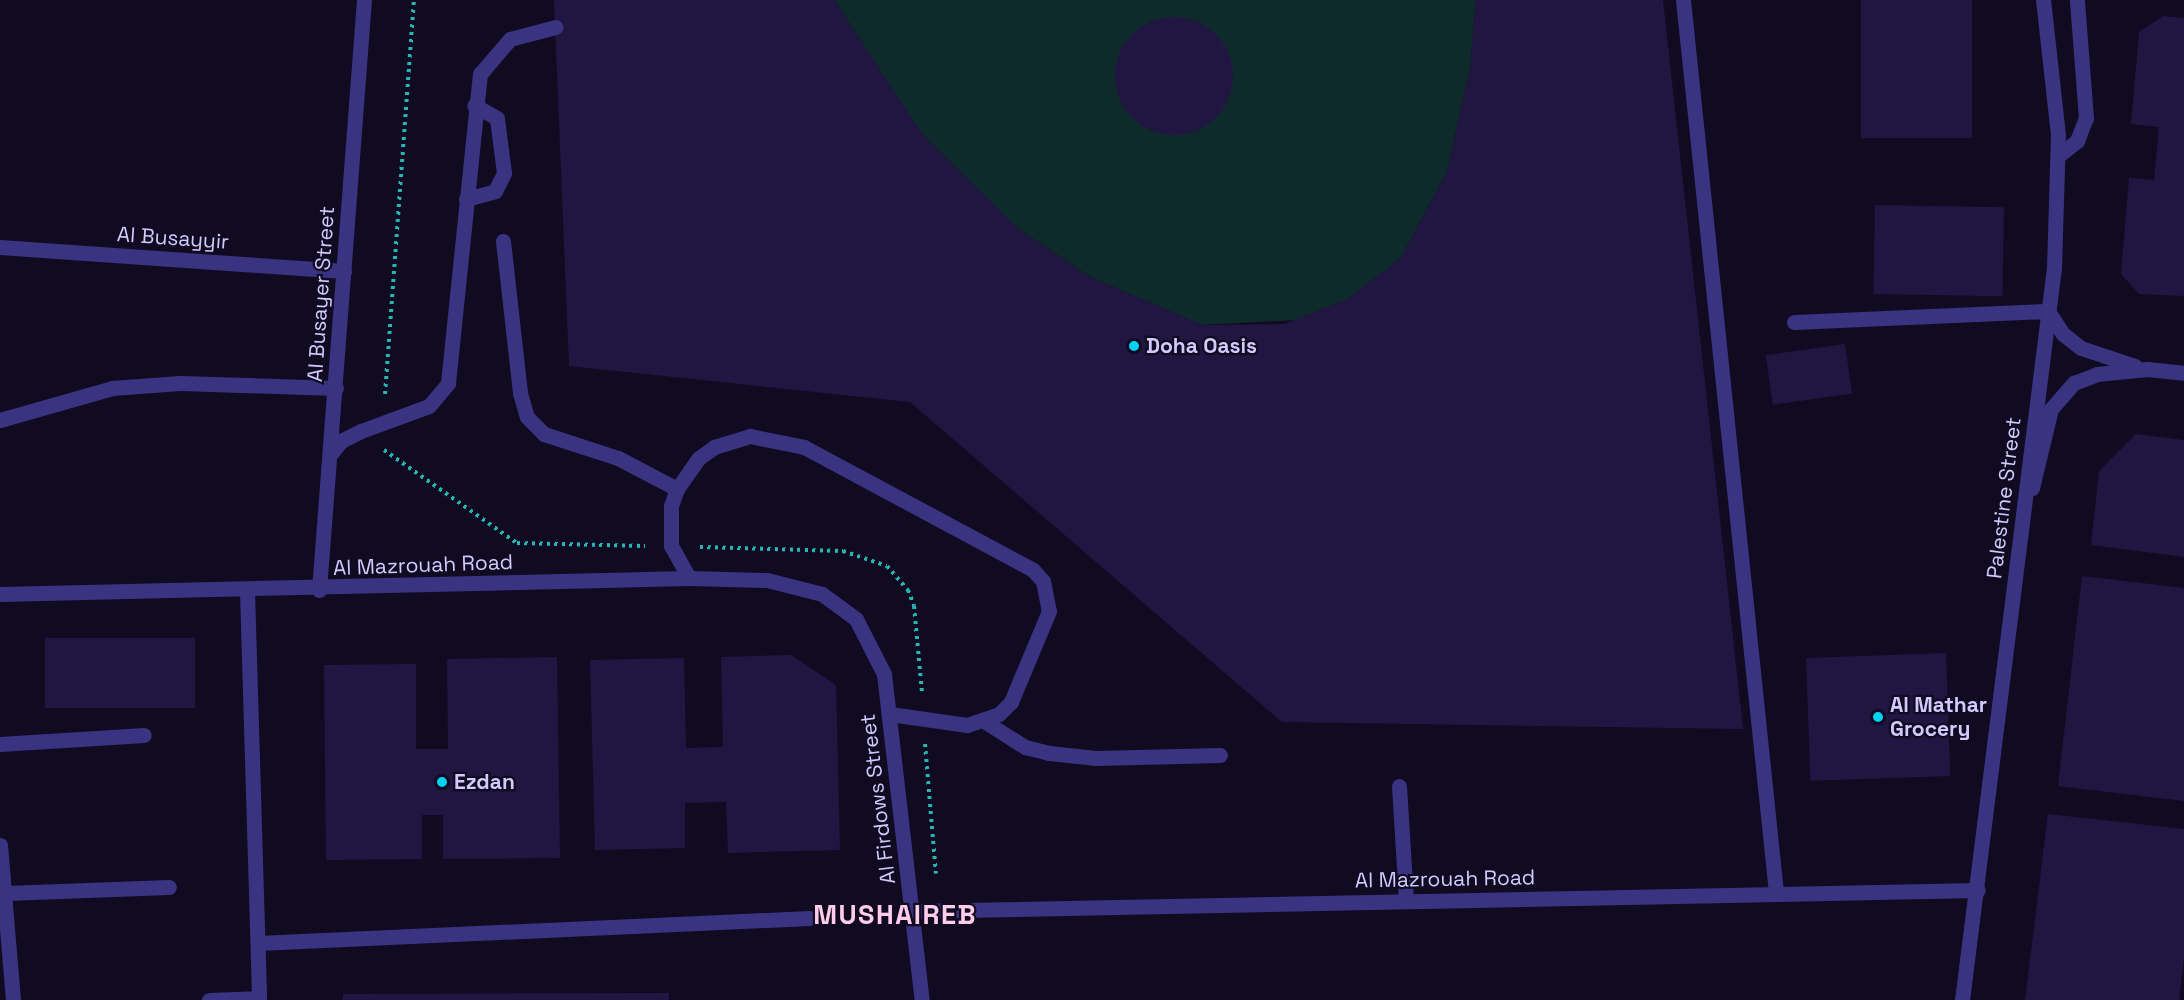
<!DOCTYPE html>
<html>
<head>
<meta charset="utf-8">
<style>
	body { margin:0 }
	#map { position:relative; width:2184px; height:1000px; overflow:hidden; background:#100b20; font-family:"Space Grotesk",sans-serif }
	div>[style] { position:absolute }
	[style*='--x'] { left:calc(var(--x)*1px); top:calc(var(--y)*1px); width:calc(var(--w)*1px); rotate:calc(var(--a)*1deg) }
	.green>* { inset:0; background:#0e2a2a }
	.building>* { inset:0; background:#211642; transform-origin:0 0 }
	.round { border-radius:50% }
	.path>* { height:4px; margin-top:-2px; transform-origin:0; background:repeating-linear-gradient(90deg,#26b7b4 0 3px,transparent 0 7.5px) }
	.service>* { height:15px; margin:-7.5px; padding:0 7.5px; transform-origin:7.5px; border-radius:7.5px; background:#3a3382 }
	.minor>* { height:15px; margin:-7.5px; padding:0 7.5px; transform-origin:7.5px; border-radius:7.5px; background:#3a3382 }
	.dots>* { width:16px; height:16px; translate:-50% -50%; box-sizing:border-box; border:3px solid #100b20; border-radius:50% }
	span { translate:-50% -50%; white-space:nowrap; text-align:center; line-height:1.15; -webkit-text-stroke:4.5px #100b20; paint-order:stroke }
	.street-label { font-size:21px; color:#d2caff }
	.poi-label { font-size:21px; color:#d2caff; font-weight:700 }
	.left { translate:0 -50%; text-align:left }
	.district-label { font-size:27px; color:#ffccea; font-weight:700; letter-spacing:1.5px }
</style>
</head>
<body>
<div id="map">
	<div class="green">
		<i style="clip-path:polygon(834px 0,1476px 0,1470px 69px,1447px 172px,1401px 258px,1348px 299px,1296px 320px,1202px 325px,1090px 277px,1017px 228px,922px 134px)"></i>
	</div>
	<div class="building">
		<i style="clip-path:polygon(554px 0,834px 0,922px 134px,1017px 228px,1090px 277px,1202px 325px,1284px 324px,1348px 299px,1401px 258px,1447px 172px,1470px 69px,1476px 0,1663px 0,1743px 729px,1282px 722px,910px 402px,569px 366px)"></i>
		<i style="left:1861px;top:0;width:111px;height:138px"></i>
		<i style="clip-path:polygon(2163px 16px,2184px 18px,2184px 296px,2139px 294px,2121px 274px,2129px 178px,2154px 180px,2159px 127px,2131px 124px,2139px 32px)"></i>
		<i class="round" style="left:1115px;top:17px;width:118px;height:118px"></i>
		<i style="left:1875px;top:205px;width:129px;height:89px;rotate:1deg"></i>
		<i style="left:1845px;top:344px;width:50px;height:80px;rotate:82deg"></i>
		<i style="clip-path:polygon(2136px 434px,2184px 440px,2184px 557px,2091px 545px,2099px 471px)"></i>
		<i style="clip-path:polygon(2082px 576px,2184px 588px,2184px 801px,2058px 786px)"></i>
		<i style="left:45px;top:638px;width:150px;height:70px"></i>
		<i style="left:1946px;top:653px;width:123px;height:140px;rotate:88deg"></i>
		<i style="clip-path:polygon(791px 655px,836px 685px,840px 850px,728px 853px,726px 802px,685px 803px,685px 848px,595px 850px,590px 660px,684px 658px,686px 748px,723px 747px,721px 657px)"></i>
		<i style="clip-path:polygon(557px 657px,560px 858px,443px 859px,443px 815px,422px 815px,422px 859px,326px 860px,324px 665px,416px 664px,416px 749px,448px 749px,447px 659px)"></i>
		<i style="clip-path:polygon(2048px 814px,2184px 829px,2184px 957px,2179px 1000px,2025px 1000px)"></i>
		<i style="clip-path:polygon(669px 993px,669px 1000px,343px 1000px,343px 994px)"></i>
	</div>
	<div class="path">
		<i style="--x:385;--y:394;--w:395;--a:-85.8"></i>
		<i style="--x:384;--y:450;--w:162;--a:35"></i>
		<i style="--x:517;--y:543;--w:128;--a:1.3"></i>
		<i style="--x:700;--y:547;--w:143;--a:1.6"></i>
		<i style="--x:843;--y:551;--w:46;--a:18.8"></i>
		<i style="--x:887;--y:566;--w:32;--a:49"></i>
		<i style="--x:908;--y:590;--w:17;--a:69"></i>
		<i style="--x:914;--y:606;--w:86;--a:84.7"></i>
		<i style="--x:925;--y:744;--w:130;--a:85.2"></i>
	</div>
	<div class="service">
		<i style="--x:1683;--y:0;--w:897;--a:84.05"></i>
		<i style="--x:2059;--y:155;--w:23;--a:-38"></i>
		<i style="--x:2077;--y:141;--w:25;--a:-69"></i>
		<i style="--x:2086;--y:118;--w:118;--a:-94.4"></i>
		<i style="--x:466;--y:199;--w:30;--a:-15"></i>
		<i style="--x:495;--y:191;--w:20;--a:-63"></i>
		<i style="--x:504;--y:173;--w:55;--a:-97.3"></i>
		<i style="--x:497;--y:118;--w:26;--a:-151"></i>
		<i style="--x:503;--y:241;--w:153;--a:83.6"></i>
		<i style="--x:520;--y:393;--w:25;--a:74"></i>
		<i style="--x:527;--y:417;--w:24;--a:45"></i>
		<i style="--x:544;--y:434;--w:78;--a:18"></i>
		<i style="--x:618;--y:458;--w:67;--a:27.7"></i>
		<i style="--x:1794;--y:322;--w:254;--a:-2.5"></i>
		<i style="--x:0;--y:420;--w:116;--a:-15.9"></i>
		<i style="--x:112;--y:388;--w:68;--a:-4.2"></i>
		<i style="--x:180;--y:383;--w:156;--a:1.8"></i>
		<i style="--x:330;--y:455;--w:18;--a:-52"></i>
		<i style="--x:341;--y:441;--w:22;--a:-27"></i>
		<i style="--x:361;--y:431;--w:72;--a:-20.2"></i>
		<i style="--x:429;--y:406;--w:30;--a:-50"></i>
		<i style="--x:448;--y:383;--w:311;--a:-84.1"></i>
		<i style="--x:480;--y:74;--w:46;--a:-49.4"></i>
		<i style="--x:510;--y:39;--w:47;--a:-14.9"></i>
		<i style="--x:689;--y:578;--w:37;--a:-119"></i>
		<i style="--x:671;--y:546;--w:40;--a:-90"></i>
		<i style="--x:671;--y:506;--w:18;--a:-71"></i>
		<i style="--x:677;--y:489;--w:38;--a:-55"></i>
		<i style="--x:699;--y:458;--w:19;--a:-36"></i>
		<i style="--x:714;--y:447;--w:38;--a:-17"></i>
		<i style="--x:750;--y:436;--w:55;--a:11.5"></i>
		<i style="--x:804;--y:447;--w:260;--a:28.2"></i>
		<i style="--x:1033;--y:570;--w:15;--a:48"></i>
		<i style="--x:1043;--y:581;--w:31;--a:79"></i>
		<i style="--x:1049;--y:611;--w:99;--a:112.7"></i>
		<i style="--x:1011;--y:702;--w:17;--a:135"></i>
		<i style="--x:999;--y:714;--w:34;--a:161"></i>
		<i style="--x:967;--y:725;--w:78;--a:-171.9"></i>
		<i style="--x:984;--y:721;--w:49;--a:32.4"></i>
		<i style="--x:1025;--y:747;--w:25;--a:14"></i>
		<i style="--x:1049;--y:753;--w:47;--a:6.1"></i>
		<i style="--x:1096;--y:758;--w:124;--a:-1.4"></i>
		<i style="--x:0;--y:744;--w:144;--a:-3.6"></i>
		<i style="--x:1399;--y:786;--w:114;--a:86.5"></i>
		<i style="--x:0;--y:845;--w:156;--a:85.2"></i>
		<i style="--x:6;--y:893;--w:163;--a:-2.1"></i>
		<i style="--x:209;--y:1000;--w:50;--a:-2.3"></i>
	</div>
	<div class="minor">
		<i style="--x:0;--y:247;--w:345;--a:4"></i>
		<i style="--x:2048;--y:311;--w:27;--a:57"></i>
		<i style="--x:2063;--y:334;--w:23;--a:38"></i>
		<i style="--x:2081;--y:348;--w:57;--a:18.4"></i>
		<i style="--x:2032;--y:488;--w:81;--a:-76.5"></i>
		<i style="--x:2051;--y:409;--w:35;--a:-49"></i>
		<i style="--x:2074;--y:383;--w:25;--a:-21"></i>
		<i style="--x:2097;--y:374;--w:50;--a:-5.7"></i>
		<i style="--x:2147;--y:369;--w:37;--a:6"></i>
		<i style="--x:319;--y:590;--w:592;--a:-85.64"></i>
		<i style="--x:247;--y:591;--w:409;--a:88.3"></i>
		<i style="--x:0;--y:594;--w:689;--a:-1.33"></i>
		<i style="--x:689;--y:578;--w:78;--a:1.5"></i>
		<i style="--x:767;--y:580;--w:57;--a:14.3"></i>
		<i style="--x:822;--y:594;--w:42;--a:36.3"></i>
		<i style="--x:856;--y:619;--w:62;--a:63"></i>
		<i style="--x:884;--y:674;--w:328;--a:83.4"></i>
		<i style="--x:913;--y:911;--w:1065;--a:-1.13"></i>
		<i style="--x:258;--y:943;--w:552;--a:-2.6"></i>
		<i style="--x:1962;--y:1000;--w:738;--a:-82.84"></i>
		<i style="--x:2054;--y:268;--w:133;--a:-88.3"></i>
		<i style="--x:2058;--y:135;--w:136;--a:-96.3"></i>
	</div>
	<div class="dots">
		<i style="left:1134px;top:346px;background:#00d2f5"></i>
		<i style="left:1878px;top:717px;background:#00d2f5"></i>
		<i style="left:442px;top:782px;background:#00d2f5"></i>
	</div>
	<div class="street-label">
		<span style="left:173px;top:238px;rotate:4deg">Al Busayyir</span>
		<span style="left:321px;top:294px;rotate:-86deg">Al Busayer Street</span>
		<span style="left:2004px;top:498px;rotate:-83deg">Palestine Street</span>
		<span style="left:423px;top:565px;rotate:-2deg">Al Mazrouah Road</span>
		<span style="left:878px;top:799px;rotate:-97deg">Al Firdows Street</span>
		<span style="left:1445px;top:879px;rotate:-1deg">Al Mazrouah Road</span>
	</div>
	<div class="poi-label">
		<span class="left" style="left:1146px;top:346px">Doha Oasis</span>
		<span class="left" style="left:1890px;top:717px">Al Mathar<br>Grocery</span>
		<span class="left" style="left:454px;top:782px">Ezdan</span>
	</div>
	<div class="district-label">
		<span style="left:895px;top:915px">MUSHAIREB</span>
	</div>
</div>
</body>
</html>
